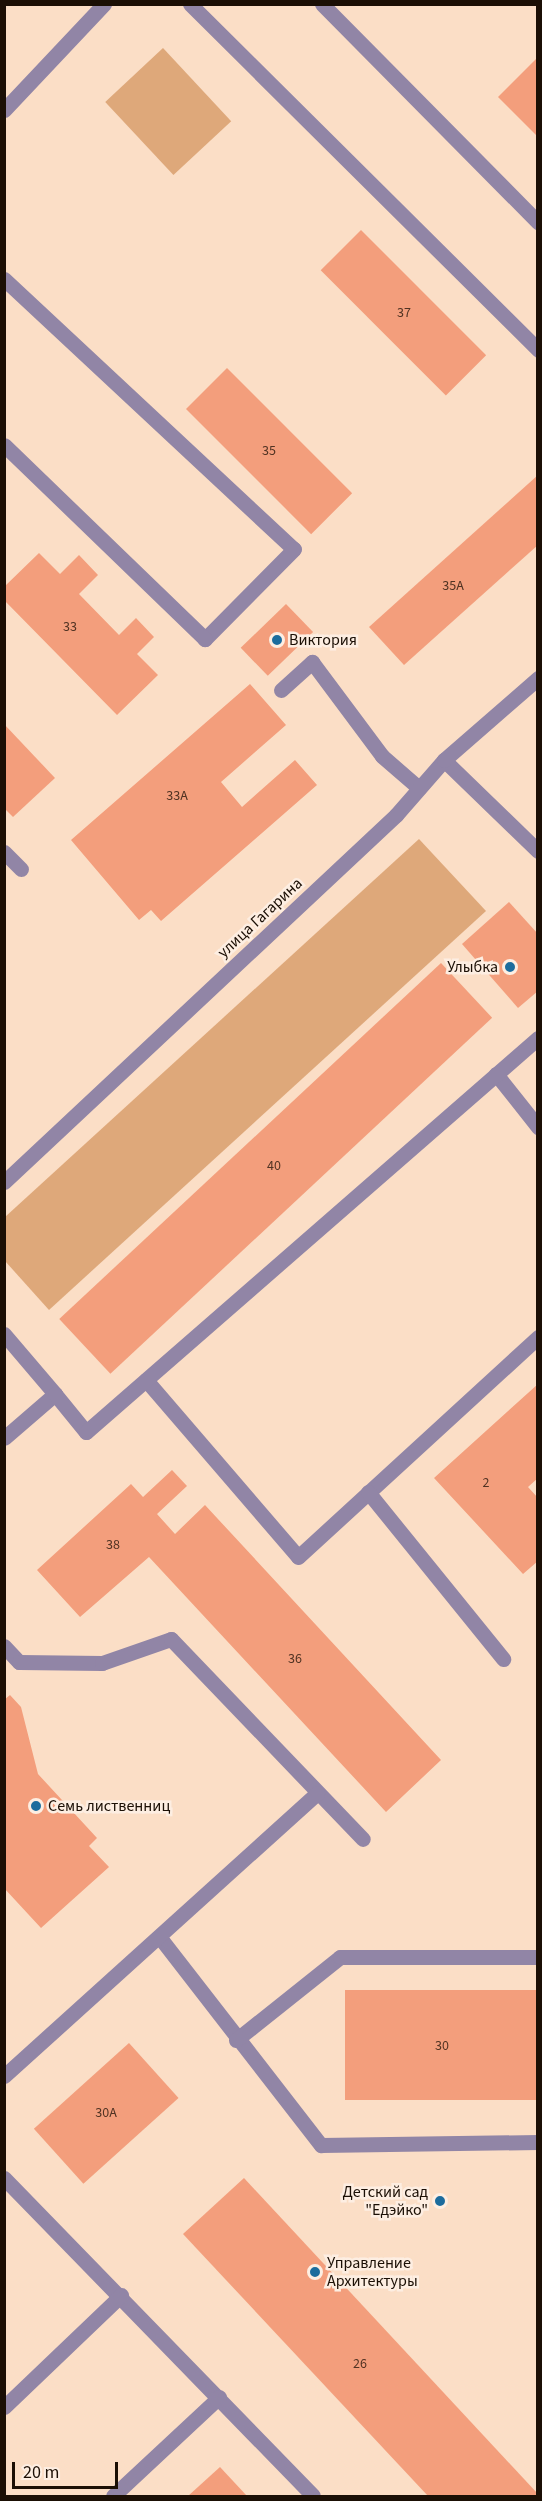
<!DOCTYPE html>
<html>
<head>
<meta charset="utf-8">
<style>
	body { margin:0 }
	#map { position:relative; width:542px; height:2501px; overflow:hidden; background:#fbdec6; font-family:"Source Sans 3",sans-serif }
	div>[style] { position:absolute }
	[style*='--x'] { left:calc(var(--x)*1px); top:calc(var(--y)*1px); width:calc(var(--w)*1px); rotate:calc(var(--a)*1deg) }
	.green>* { inset:0; background:#dea87a; transform-origin:0 0 }
	.building>* { inset:0; background:#f39e7c; transform-origin:0 0 }
	.minor>* { height:15px; margin:-7.5px; padding:0 7.5px; transform-origin:7.5px; border-radius:7.5px; background:#9185a6 }
	.dots>* { width:16px; height:16px; translate:-50% -50%; box-sizing:border-box; border:3px solid #fdeee2; border-radius:50% }
	span { translate:-50% -50%; white-space:nowrap; text-align:center; line-height:1.15; -webkit-text-stroke:5px #fdeee2; paint-order:stroke }
	.number-label { font-size:14px; color:#513323 }
	.number-label span { -webkit-text-stroke-width:0 }
	.poi-label { font-size:16px; color:#1b0f05 }
	.left { translate:0 -50%; text-align:left }
	.right { translate:-100% -50%; text-align:right }
	.street-label { font-size:16px; color:#1b0f05 }
	.frame { position:absolute; inset:0; border:6px solid #1b0f05; pointer-events:none }
	.scale { position:absolute; left:12px; top:2462px; width:106px; height:27px; box-sizing:border-box; border:3px solid #1b0f05; border-top:0; padding-left:8px; font-size:18px; line-height:21px; white-space:nowrap; color:#1b0f05; -webkit-text-stroke:4px #fdeee2; paint-order:stroke }
</style>
</head>
<body>
<div id="map">
	<div class="green">
		<i style="left:163px;top:48px;width:100px;height:79px;rotate:47deg"></i>
		<i style="clip-path:polygon(419px 839px,486px 911px,49px 1310px,5px 1261px,5px 1217px)"></i>
	</div>
	<div class="building">
		<i style="clip-path:polygon(538px 57px,538px 137px,498px 97px)"></i>
		<i style="left:361px;top:230px;width:177px;height:57px;rotate:45deg"></i>
		<i style="left:227px;top:368px;width:177px;height:58px;rotate:45deg"></i>
		<i style="clip-path:polygon(538px 475px,538px 545px,404px 665px,369px 627px)"></i>
		<i style="clip-path:polygon(39px 553px,60px 574px,79px 555px,98px 575px,79px 594px,119px 635px,136px 618px,154px 637px,137px 654px,158px 675px,117px 715px,4px 600px,4px 587px)"></i>
		<i style="left:286px;top:604px;width:39px;height:63px;rotate:46deg"></i>
		<i style="clip-path:polygon(250px 684px,286px 725px,221px 782px,242px 807px,295px 760px,317px 785px,161px 921px,151px 910px,139px 920px,71px 840px)"></i>
		<i style="clip-path:polygon(4px 724px,55px 778px,13px 817px,4px 808px)"></i>
		<i style="clip-path:polygon(509px 902px,538px 934px,538px 991px,518px 1008px,462px 944px)"></i>
		<i style="left:441px;top:963px;width:75px;height:522px;rotate:47deg"></i>
		<i style="clip-path:polygon(538px 1384px,538px 1478px,528px 1487px,538px 1498px,538px 1561px,523px 1574px,434px 1478px)"></i>
		<i style="clip-path:polygon(172px 1470px,187px 1486px,157px 1514px,175px 1534px,205px 1505px,441px 1760px,386px 1812px,149px 1557px,80px 1617px,37px 1570px,131px 1484px,143px 1497px)"></i>
		<i style="clip-path:polygon(10px 1695px,21px 1707px,38px 1774px,97px 1838px,89px 1846px,109px 1867px,41px 1928px,4px 1888px,4px 1700px)"></i>
		<i style="left:538px;top:1990px;width:110px;height:193px;rotate:90deg"></i>
		<i style="left:129px;top:2043px;width:74px;height:128px;rotate:48deg"></i>
		<i style="clip-path:polygon(244px 2178px,538px 2494px,538px 2496px,428px 2496px,183px 2234px)"></i>
		<i style="clip-path:polygon(220px 2467px,247px 2496px,188px 2496px)"></i>
	</div>
	<div class="minor">
		<i style="--x:190;--y:4;--w:491;--a:44.8"></i>
		<i style="--x:322;--y:4;--w:307;--a:45.3"></i>
		<i style="--x:4;--y:110;--w:146;--a:-46.7"></i>
		<i style="--x:4;--y:279;--w:396;--a:43"></i>
		<i style="--x:294;--y:549;--w:127;--a:134.7"></i>
		<i style="--x:205;--y:639;--w:279;--a:-136"></i>
		<i style="--x:281;--y:690;--w:42;--a:-42.1"></i>
		<i style="--x:312;--y:662;--w:117;--a:53.3"></i>
		<i style="--x:382;--y:756;--w:49;--a:40.9"></i>
		<i style="--x:444;--y:760;--w:131;--a:44.1"></i>
		<i style="--x:4;--y:852;--w:24;--a:45"></i>
		<i style="--x:496;--y:1074;--w:68;--a:51.6"></i>
		<i style="--x:4;--y:1182;--w:537;--a:-43.11"></i>
		<i style="--x:396;--y:815;--w:73;--a:-48.9"></i>
		<i style="--x:444;--y:760;--w:125;--a:-41.1"></i>
		<i style="--x:4;--y:1334;--w:79;--a:49.6"></i>
		<i style="--x:55;--y:1394;--w:67;--a:139.2"></i>
		<i style="--x:146;--y:1380;--w:233;--a:49.3"></i>
		<i style="--x:298;--y:1557;--w:326;--a:-42.5"></i>
		<i style="--x:55;--y:1394;--w:49;--a:50.8"></i>
		<i style="--x:86;--y:1432;--w:600;--a:-41.08"></i>
		<i style="--x:368;--y:1492;--w:215;--a:51"></i>
		<i style="--x:4;--y:1646;--w:22;--a:47"></i>
		<i style="--x:19;--y:1662;--w:83;--a:0.7"></i>
		<i style="--x:102;--y:1663;--w:73;--a:-19.2"></i>
		<i style="--x:171;--y:1639;--w:277;--a:46.2"></i>
		<i style="--x:161;--y:1939;--w:261;--a:52.2"></i>
		<i style="--x:321;--y:2145;--w:217;--a:-0.8"></i>
		<i style="--x:236;--y:2040;--w:133;--a:-38.6"></i>
		<i style="--x:340;--y:1957;--w:198;--a:0"></i>
		<i style="--x:4;--y:2076;--w:422;--a:-42.1"></i>
		<i style="--x:4;--y:2178;--w:443;--a:45.8"></i>
		<i style="--x:4;--y:2407;--w:162;--a:-43.7"></i>
		<i style="--x:113;--y:2496;--w:145;--a:-43"></i>
	</div>
	<div class="dots">
		<i style="left:277px;top:640px;background:#1c6c9d"></i>
		<i style="left:510px;top:967px;background:#1c6c9d"></i>
		<i style="left:36px;top:1806px;background:#1c6c9d"></i>
		<i style="left:440px;top:2201px;background:#1c6c9d"></i>
		<i style="left:315px;top:2272px;background:#1c6c9d"></i>
	</div>
	<div class="number-label">
		<span style="left:404px;top:313px">37</span>
		<span style="left:269px;top:451px">35</span>
		<span style="left:453px;top:586px">35А</span>
		<span style="left:70px;top:627px">33</span>
		<span style="left:177px;top:796px">33А</span>
		<span style="left:274px;top:1166px">40</span>
		<span style="left:486px;top:1483px">2</span>
		<span style="left:113px;top:1545px">38</span>
		<span style="left:295px;top:1659px">36</span>
		<span style="left:442px;top:2046px">30</span>
		<span style="left:106px;top:2113px">30А</span>
		<span style="left:360px;top:2364px">26</span>
	</div>
	<div class="poi-label">
		<span class="left" style="left:289px;top:640px">Виктория</span>
		<span class="right" style="left:498px;top:967px">Улыбка</span>
		<span class="left" style="left:48px;top:1806px">Семь лиственниц</span>
		<span class="right" style="left:428px;top:2201px">Детский сад<br>"Едэйко"</span>
		<span class="left" style="left:327px;top:2272px">Управление<br>Архитектуры</span>
	</div>
	<div class="street-label">
		<span style="left:260px;top:918px;rotate:-43deg">улица Гагарина</span>
	</div>
	<div class="frame"></div>
	<div class="scale">20 m</div>
</div>
</body>
</html>
